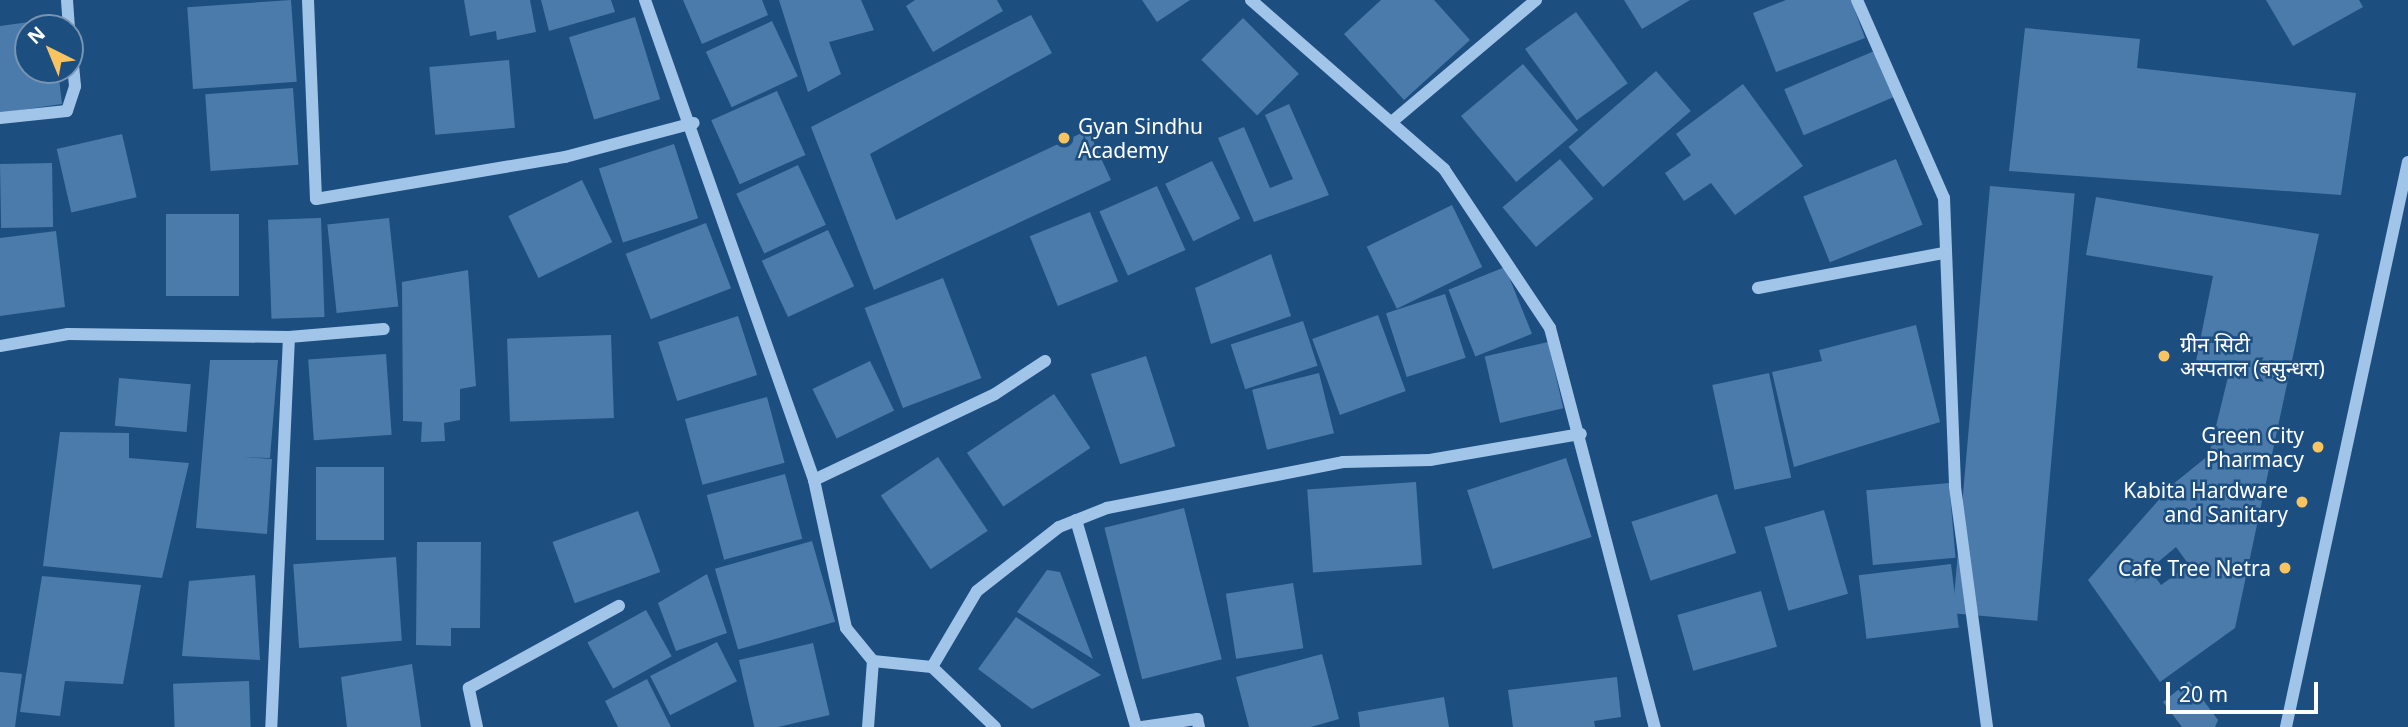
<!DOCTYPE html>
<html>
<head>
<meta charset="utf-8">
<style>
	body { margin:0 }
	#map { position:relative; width:2408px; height:727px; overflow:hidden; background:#1d4e80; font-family:"Noto Sans","Noto Sans Devanagari",sans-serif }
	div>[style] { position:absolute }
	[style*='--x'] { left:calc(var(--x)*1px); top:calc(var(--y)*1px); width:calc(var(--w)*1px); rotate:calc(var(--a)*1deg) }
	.building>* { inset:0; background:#4a7bab; transform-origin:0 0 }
	.minor>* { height:12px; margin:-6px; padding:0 6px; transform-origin:6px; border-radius:6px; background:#a1c5e9 }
	.dots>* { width:19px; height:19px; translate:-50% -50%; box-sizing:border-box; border:4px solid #1d4e80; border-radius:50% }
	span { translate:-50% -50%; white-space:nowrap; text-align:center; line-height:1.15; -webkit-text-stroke:5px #1d4e80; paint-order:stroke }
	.poi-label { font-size:21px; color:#fff }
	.left { translate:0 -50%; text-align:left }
	.right { translate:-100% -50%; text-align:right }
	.north { position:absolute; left:14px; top:14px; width:70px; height:70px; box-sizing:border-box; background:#1d4e80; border:2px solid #7795b3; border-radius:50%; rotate:317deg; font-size:19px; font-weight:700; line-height:28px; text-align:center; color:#fff }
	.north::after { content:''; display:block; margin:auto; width:24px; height:32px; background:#f9c35f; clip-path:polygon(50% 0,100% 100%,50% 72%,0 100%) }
	.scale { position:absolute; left:2166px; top:682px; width:152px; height:32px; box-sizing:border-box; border:4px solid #fff; border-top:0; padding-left:9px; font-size:21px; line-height:24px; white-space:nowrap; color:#fff; -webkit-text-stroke:5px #1d4e80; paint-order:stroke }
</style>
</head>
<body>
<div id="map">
	<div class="building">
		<i style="left:291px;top:0;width:82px;height:104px;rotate:86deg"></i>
		<i style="clip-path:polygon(464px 0,530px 0,536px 32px,497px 40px,496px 31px,470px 36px)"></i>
		<i style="clip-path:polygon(541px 0,611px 0,615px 12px,549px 31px)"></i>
		<i style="clip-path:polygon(683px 0,762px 0,768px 15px,702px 44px)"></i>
		<i style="clip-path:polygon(779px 0,861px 0,874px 30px,829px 42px,841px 74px,808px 92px)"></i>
		<i style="clip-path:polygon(915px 0,997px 0,1003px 11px,933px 52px,906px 6px)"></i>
		<i style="clip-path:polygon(1142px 0,1190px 0,1157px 22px)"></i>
		<i style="clip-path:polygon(1381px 0,1434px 0,1470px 40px,1404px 100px,1344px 34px)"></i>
		<i style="clip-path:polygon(1624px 0,1690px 0,1642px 29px)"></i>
		<i style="clip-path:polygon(1786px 0,1851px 0,1865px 38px,1776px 72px,1753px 13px)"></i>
		<i style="clip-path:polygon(2266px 0,2359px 0,2363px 7px,2293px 46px)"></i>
		<i style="left:1576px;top:12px;width:88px;height:63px;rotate:54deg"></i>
		<i style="clip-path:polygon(1031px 15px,1052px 53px,870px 154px,896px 220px,1088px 130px,1111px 180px,874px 290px,811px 127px)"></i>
		<i style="left:635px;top:17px;width:86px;height:69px;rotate:73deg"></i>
		<i style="left:1243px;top:18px;width:79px;height:59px;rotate:45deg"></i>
		<i style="clip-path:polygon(51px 19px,52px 28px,28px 28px,28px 70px,58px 70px,62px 104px,0 113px,0 26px)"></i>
		<i style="left:772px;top:21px;width:61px;height:73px;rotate:65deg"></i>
		<i style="clip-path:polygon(2025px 28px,2140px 39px,2137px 68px,2356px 93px,2341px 195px,2009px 171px)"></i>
		<i style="left:1879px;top:49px;width:50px;height:103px;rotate:67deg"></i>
		<i style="left:509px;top:60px;width:68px;height:80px;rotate:85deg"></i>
		<i style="left:1523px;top:64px;width:86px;height:81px;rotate:50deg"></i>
		<i style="left:1656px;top:71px;width:53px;height:116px;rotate:49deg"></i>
		<i style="clip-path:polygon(1743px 84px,1803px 166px,1735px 215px,1711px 183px,1684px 201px,1665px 173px,1691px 155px,1676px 134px)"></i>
		<i style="left:293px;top:88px;width:77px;height:88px;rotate:86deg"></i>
		<i style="left:777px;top:91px;width:70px;height:72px;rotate:66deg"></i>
		<i style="clip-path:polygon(1289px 104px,1329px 195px,1254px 222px,1218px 138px,1244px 127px,1270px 188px,1293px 179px,1265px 115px)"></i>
		<i style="left:122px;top:134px;width:65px;height:67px;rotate:77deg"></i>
		<i style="left:674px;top:144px;width:78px;height:79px;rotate:72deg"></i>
		<i style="left:1560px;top:159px;width:52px;height:75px;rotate:50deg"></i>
		<i style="left:1896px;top:159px;width:71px;height:100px;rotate:68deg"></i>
		<i style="left:1212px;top:161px;width:64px;height:52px;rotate:64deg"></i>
		<i style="left:52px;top:163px;width:64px;height:52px;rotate:89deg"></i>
		<i style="left:798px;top:165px;width:66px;height:68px;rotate:65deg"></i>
		<i style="left:582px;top:180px;width:69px;height:82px;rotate:64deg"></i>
		<i style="left:1157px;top:186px;width:70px;height:63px;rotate:66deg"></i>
		<i style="left:1990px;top:186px;width:85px;height:429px;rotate:5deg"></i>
		<i style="clip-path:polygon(evenodd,2096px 197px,2319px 234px,2235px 628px,2160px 682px,2088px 580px,2172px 485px,2209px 455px,2228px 377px,2194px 371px,2213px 276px,2086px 255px,2096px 197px,2176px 547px,2189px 565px,2161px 585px,2151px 571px,2133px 583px,2176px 547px)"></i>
		<i style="left:1452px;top:205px;width:69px;height:95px;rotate:64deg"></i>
		<i style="left:1090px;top:212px;width:75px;height:65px;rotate:68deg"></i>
		<i style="left:166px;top:214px;width:73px;height:82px"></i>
		<i style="left:321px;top:218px;width:99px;height:53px;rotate:88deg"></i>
		<i style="left:389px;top:218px;width:89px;height:62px;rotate:84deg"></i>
		<i style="left:706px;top:223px;width:70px;height:86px;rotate:69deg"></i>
		<i style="left:828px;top:230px;width:62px;height:73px;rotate:65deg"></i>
		<i style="clip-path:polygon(56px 231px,65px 307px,0 316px,0 238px)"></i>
		<i style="clip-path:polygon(1271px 254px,1291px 316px,1211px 344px,1195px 288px)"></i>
		<i style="left:1505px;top:267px;width:72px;height:61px;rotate:68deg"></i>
		<i style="clip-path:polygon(468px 270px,476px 386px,460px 389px,460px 420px,444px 423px,445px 441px,421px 442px,422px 422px,403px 421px,402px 282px)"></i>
		<i style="left:943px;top:278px;width:107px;height:84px;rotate:69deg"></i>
		<i style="left:1445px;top:294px;width:67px;height:62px;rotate:72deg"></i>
		<i style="left:1378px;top:315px;width:81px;height:70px;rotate:70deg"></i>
		<i style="left:738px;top:316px;width:62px;height:84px;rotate:72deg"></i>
		<i style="left:1303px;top:321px;width:47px;height:76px;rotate:72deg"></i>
		<i style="clip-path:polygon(1916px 325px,1940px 422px,1794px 467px,1772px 372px,1822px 361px,1819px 350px)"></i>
		<i style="left:611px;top:335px;width:83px;height:104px;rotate:88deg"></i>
		<i style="left:1548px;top:342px;width:68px;height:65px;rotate:77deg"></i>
		<i style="left:386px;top:354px;width:81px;height:78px;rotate:86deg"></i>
		<i style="left:1146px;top:356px;width:95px;height:58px;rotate:72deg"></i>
		<i style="clip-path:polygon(210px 360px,278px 360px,270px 458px,243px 457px,272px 459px,267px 534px,196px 528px)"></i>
		<i style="left:870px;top:361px;width:55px;height:64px;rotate:64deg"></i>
		<i style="left:1319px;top:373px;width:62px;height:69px;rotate:76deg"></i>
		<i style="left:1769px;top:373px;width:107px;height:58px;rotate:78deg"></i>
		<i style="left:119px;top:378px;width:72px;height:48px;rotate:5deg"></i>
		<i style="left:1054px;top:394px;width:65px;height:105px;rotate:56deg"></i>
		<i style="left:767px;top:397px;width:68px;height:85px;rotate:75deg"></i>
		<i style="clip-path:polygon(60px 432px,129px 433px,129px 458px,189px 463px,162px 578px,43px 566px)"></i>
		<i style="left:938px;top:457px;width:89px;height:69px;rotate:56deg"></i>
		<i style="left:1566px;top:458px;width:83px;height:104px;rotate:72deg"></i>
		<i style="left:384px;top:467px;width:73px;height:68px;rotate:90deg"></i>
		<i style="left:785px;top:474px;width:67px;height:81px;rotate:75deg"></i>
		<i style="left:1416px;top:482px;width:83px;height:109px;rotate:86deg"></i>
		<i style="left:1949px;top:483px;width:75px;height:83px;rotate:85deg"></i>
		<i style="left:1717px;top:494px;width:62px;height:90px;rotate:72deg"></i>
		<i style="left:1184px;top:508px;width:156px;height:82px;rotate:76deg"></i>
		<i style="left:1824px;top:510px;width:87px;height:62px;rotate:74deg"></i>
		<i style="left:638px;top:511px;width:65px;height:91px;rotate:70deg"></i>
		<i style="left:812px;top:541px;width:84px;height:101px;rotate:74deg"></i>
		<i style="clip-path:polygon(417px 542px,481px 542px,480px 628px,451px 628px,451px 646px,416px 645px)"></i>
		<i style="left:396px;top:557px;width:84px;height:103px;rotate:86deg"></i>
		<i style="left:1951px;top:564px;width:64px;height:93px;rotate:83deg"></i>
		<i style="clip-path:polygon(1047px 570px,1060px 572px,1093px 659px,1017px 612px)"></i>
		<i style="clip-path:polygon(707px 574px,727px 633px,676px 651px,658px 603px)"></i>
		<i style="clip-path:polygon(255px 575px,260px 660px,182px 656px,189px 581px)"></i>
		<i style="clip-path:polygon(42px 576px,141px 585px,123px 684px,65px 681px,60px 716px,20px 712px)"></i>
		<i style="left:1293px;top:583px;width:66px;height:68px;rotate:81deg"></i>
		<i style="left:1761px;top:591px;width:58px;height:87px;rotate:74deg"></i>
		<i style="left:646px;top:610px;width:53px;height:67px;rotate:61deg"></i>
		<i style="clip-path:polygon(1016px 617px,1101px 675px,1032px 709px,978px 669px)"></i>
		<i style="left:717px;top:642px;width:44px;height:75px;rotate:63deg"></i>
		<i style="left:813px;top:643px;width:74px;height:76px;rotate:77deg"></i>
		<i style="clip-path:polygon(1322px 654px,1339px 719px,1311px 727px,1249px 727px,1236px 677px)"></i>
		<i style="clip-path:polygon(412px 664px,421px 727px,347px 727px,341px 677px)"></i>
		<i style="clip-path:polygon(0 672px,22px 674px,15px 727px,0 727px)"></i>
		<i style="clip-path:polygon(1617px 677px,1621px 717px,1594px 721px,1595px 727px,1513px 727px,1508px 690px)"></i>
		<i style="clip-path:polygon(647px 679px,671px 727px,618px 727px,605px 701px)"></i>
		<i style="left:249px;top:681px;width:46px;height:76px;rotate:88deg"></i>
		<i style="clip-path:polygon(2189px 681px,2218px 720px,2215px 727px,2182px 727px,2163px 702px)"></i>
		<i style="clip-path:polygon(1444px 697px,1449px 727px,1360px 727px,1358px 712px)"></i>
	</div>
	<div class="minor">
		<i style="--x:67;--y:0;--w:28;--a:86"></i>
		<i style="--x:308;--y:0;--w:199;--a:87.7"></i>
		<i style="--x:316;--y:199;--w:253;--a:-9.6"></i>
		<i style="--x:565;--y:157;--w:133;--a:-14.8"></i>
		<i style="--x:645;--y:0;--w:509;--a:70.6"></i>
		<i style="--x:814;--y:480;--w:151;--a:77.8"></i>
		<i style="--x:846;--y:628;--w:43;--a:50.7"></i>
		<i style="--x:873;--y:661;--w:66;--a:94.3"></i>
		<i style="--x:1251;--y:0;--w:257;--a:41.2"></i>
		<i style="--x:1444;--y:169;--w:191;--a:56.3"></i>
		<i style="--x:1550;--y:328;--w:413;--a:75.3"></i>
		<i style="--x:1857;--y:0;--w:216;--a:66.3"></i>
		<i style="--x:1944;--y:198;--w:289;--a:87.8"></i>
		<i style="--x:1955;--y:487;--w:242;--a:82.4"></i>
		<i style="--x:0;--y:118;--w:67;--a:-6"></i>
		<i style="--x:67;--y:111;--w:26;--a:-72"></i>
		<i style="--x:75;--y:86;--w:53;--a:-95.4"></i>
		<i style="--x:1394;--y:120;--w:186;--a:-40.2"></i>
		<i style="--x:1758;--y:288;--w:188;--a:-10.7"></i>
		<i style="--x:289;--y:337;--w:95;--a:-4.8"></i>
		<i style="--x:0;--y:346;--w:69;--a:-10"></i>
		<i style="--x:68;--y:334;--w:221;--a:0.8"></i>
		<i style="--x:289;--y:337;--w:390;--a:92.6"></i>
		<i style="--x:814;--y:480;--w:200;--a:-25.4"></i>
		<i style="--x:995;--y:394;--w:60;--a:-33.4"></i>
		<i style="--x:1076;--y:520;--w:216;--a:73.8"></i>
		<i style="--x:873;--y:661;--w:59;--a:5.8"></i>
		<i style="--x:477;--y:727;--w:40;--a:-102"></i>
		<i style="--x:469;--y:688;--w:171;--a:-28.7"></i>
		<i style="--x:995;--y:727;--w:87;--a:-136.4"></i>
		<i style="--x:932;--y:667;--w:88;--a:-59.4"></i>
		<i style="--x:977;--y:591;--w:104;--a:-38"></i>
		<i style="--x:1059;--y:527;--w:52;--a:-21.6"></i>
		<i style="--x:1107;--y:508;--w:240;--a:-11"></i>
		<i style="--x:1343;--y:462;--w:87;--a:-1.3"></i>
		<i style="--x:1430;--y:460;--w:153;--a:-9.8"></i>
		<i style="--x:1142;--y:727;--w:56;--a:-8.3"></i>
		<i style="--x:1197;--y:719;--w:8;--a:76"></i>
		<i style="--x:2286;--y:727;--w:578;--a:-77.82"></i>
	</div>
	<div class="dots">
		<i style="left:1064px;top:138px;background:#f9c35f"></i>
		<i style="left:2164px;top:356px;background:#f9c35f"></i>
		<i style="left:2318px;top:447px;background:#f9c35f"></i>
		<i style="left:2302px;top:502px;background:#f9c35f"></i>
		<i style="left:2285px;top:568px;background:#f9c35f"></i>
	</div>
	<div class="poi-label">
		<span class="left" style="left:1078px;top:138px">Gyan Sindhu<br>Academy</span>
		<span class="left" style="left:2180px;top:356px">ग्रीन सिटी<br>अस्पताल (बसुन्धरा)</span>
		<span class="right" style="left:2304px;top:447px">Green City<br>Pharmacy</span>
		<span class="right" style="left:2288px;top:502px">Kabita Hardware<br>and Sanitary</span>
		<span class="right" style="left:2271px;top:568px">Cafe Tree Netra</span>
	</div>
	<div class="north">N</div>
	<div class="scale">20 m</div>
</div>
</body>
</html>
